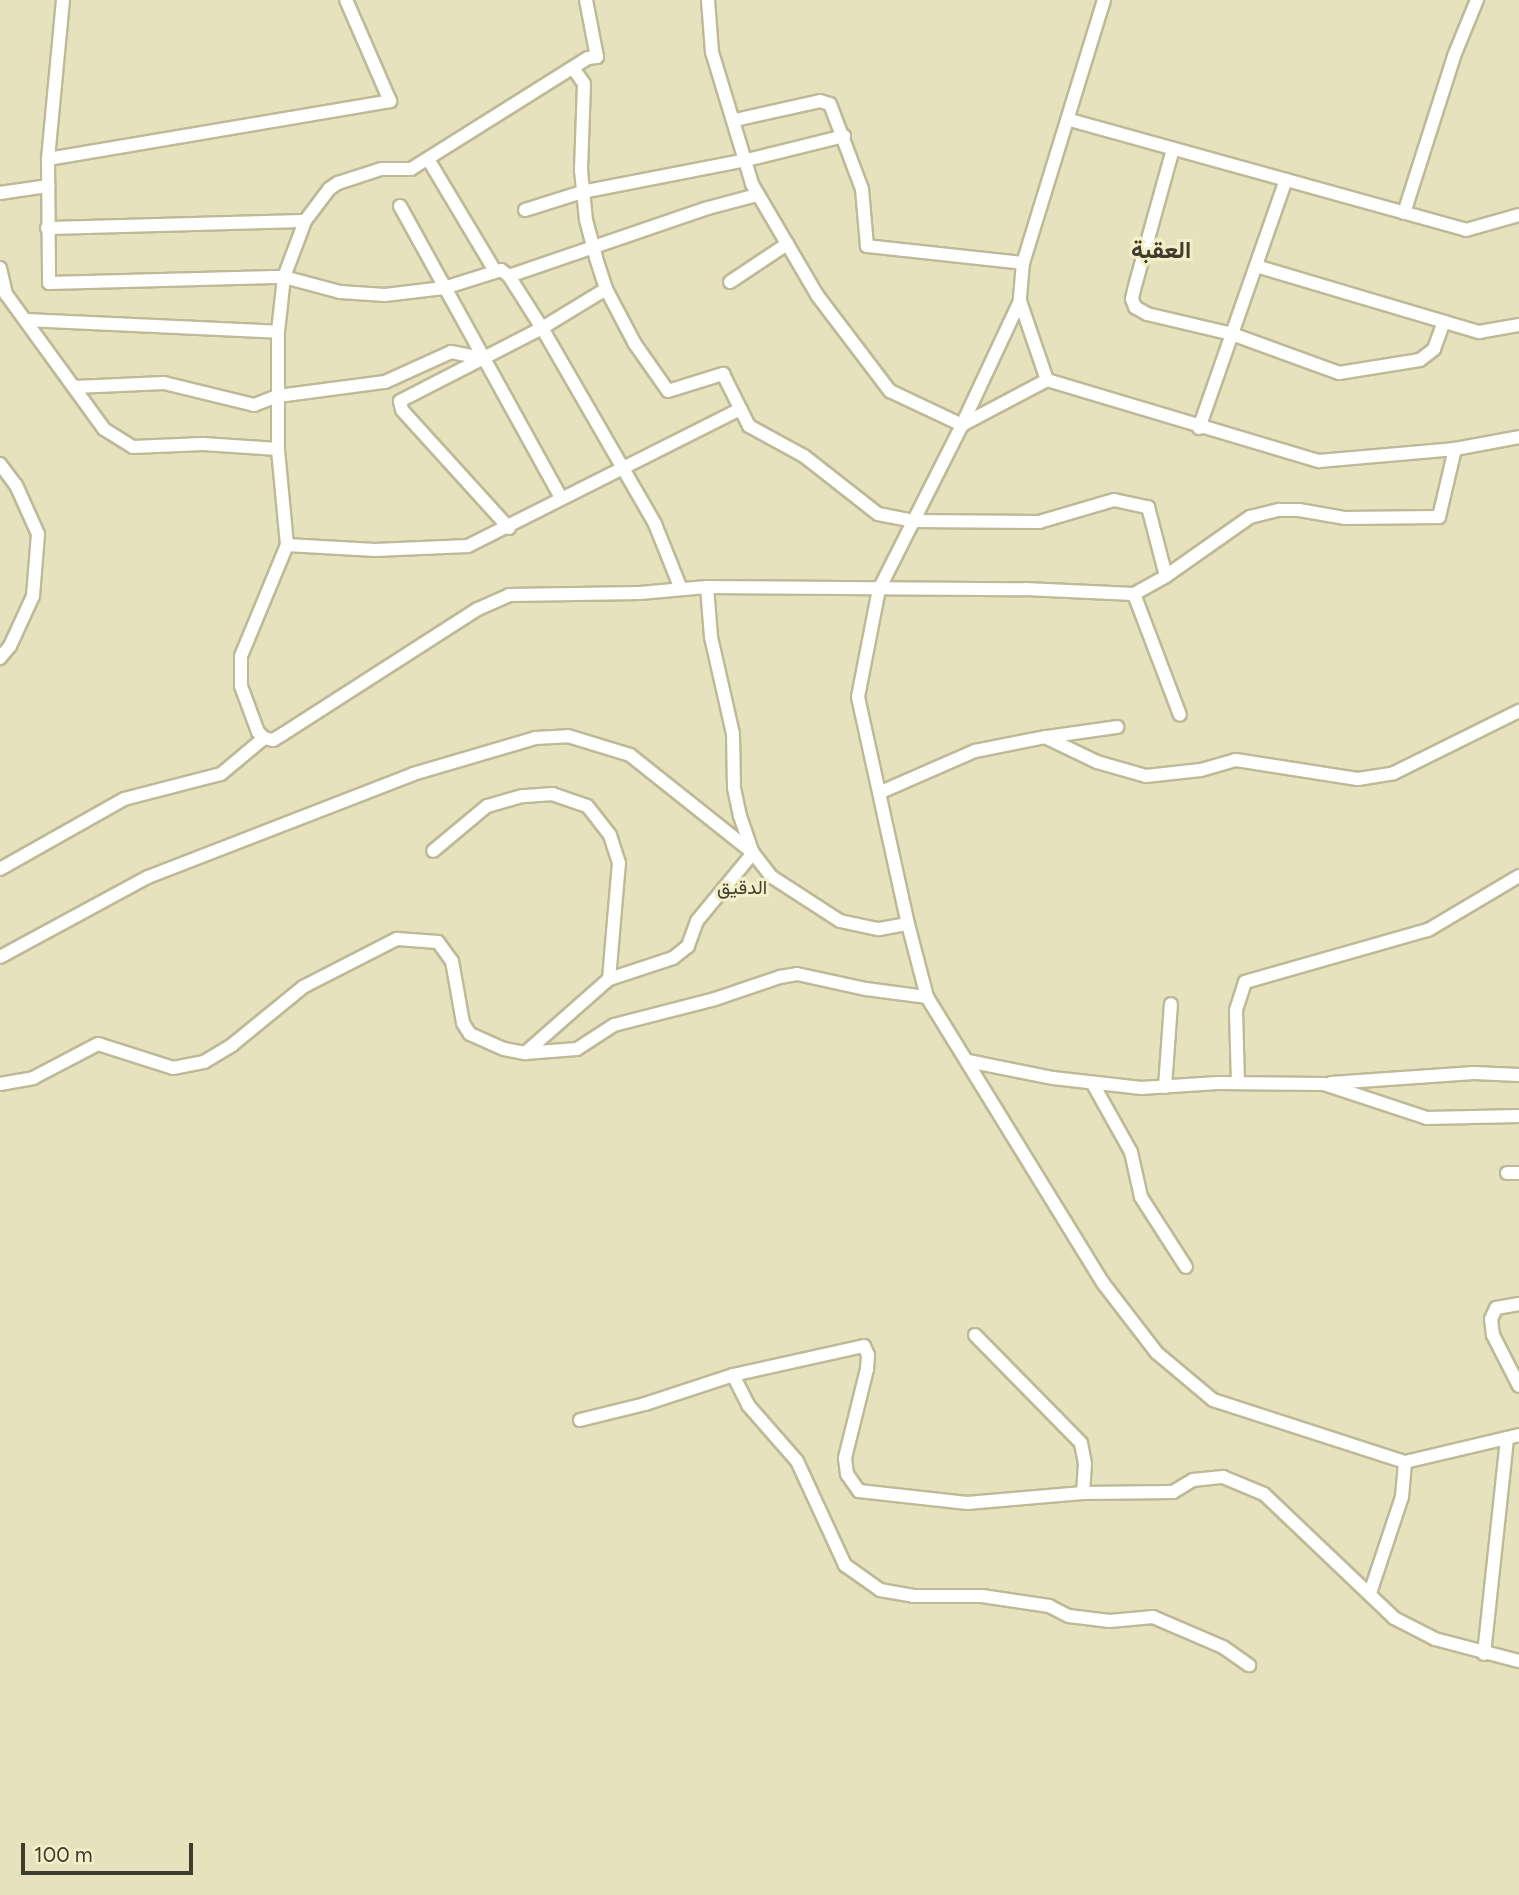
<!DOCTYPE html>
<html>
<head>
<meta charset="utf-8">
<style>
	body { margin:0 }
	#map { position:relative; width:1519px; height:1895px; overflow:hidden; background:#e6e2bd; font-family:Figtree,Vazirmatn,sans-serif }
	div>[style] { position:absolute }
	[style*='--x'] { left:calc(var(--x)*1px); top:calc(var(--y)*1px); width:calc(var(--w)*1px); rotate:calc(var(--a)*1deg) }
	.roads { filter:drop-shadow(2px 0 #beb996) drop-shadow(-2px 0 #beb996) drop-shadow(0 2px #beb996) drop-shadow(0 -2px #beb996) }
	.minor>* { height:12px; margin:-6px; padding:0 6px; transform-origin:6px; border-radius:6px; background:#fff }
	span { translate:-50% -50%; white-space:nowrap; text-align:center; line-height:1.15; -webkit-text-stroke:6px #f3efc9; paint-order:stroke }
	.neighbourhood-label { font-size:19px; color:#3e3c2d }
	.district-label { font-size:24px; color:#3e3c2d; font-weight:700 }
	.scale { position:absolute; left:21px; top:1843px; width:172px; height:32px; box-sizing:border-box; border:4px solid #3e3c2d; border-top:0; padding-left:9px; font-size:21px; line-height:24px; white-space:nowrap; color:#3e3c2d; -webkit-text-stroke:5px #f3efc9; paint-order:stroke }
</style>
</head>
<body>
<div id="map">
	<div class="roads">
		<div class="minor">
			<i style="--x:63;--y:0;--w:160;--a:95.4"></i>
			<i style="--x:48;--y:159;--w:124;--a:89.5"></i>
			<i style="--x:49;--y:283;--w:235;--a:-1.5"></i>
			<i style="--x:284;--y:277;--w:58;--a:15"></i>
			<i style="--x:340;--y:292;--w:45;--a:3.8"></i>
			<i style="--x:385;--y:295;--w:59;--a:-6.8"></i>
			<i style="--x:444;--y:288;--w:60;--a:-17.5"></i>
			<i style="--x:501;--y:270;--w:10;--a:37"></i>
			<i style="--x:509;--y:276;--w:62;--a:57.6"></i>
			<i style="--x:542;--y:328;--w:226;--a:60"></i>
			<i style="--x:655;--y:524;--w:70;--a:68.2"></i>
			<i style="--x:708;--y:0;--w:52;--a:85.6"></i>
			<i style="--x:712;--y:52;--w:138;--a:73.1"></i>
			<i style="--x:752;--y:184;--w:129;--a:59.6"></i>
			<i style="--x:817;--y:295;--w:121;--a:52.8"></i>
			<i style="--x:890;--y:391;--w:80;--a:25.3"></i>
			<i style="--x:962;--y:425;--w:96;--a:-27.9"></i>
			<i style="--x:1047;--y:380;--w:83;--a:-108.9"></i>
			<i style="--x:1104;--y:0;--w:275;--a:107.1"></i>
			<i style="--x:1023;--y:263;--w:38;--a:95"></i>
			<i style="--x:1020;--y:301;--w:137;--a:115.1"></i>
			<i style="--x:962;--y:425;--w:184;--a:116.8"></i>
			<i style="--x:879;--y:589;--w:110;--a:101"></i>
			<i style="--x:858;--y:697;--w:232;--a:77.6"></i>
			<i style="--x:908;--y:924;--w:75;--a:75.4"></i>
			<i style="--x:927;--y:997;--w:336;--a:58.4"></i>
			<i style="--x:1103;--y:1283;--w:88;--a:52.4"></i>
			<i style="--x:1157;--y:1353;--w:73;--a:40"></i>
			<i style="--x:1213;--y:1400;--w:202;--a:17.9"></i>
			<i style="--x:1405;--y:1462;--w:117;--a:-13.3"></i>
			<i style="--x:573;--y:68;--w:19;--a:55"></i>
			<i style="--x:584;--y:84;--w:86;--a:92"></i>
			<i style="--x:581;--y:170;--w:50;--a:84.3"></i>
			<i style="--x:586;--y:220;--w:39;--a:75"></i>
			<i style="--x:596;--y:258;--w:33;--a:72"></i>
			<i style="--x:606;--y:289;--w:62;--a:62.2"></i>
			<i style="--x:635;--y:344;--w:57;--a:54.9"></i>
			<i style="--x:668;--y:391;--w:58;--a:-17.2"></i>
			<i style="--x:723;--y:374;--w:58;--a:63.4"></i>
			<i style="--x:749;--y:426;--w:63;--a:28.6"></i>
			<i style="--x:804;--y:456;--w:94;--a:38.1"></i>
			<i style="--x:878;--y:514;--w:36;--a:11"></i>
			<i style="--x:913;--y:521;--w:126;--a:0.5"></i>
			<i style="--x:1039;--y:522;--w:78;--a:-16.3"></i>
			<i style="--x:1114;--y:500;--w:35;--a:12"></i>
			<i style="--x:1148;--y:507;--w:71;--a:75.4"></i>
			<i style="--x:735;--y:120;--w:87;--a:-12.6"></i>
			<i style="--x:820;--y:101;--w:10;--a:17"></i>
			<i style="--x:830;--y:104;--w:91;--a:69.4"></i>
			<i style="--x:862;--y:189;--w:57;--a:85"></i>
			<i style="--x:867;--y:246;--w:157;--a:6.2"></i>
			<i style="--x:1070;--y:120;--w:411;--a:15.5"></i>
			<i style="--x:1466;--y:230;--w:55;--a:-15.8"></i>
			<i style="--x:1173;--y:149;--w:146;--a:105.5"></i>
			<i style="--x:1134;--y:290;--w:9;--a:103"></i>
			<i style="--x:1132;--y:299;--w:9;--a:69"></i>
			<i style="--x:1135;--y:307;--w:14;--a:30"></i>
			<i style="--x:1147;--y:314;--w:87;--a:13.2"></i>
			<i style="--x:1232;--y:334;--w:114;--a:20"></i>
			<i style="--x:1339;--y:373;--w:82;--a:-9.1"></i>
			<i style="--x:1420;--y:360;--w:18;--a:-38"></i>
			<i style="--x:1434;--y:349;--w:29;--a:-70"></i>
			<i style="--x:48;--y:159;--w:347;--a:-9.6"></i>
			<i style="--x:390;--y:101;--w:110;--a:-113.5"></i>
			<i style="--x:428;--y:159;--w:131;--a:59.1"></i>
			<i style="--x:0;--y:193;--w:49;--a:-8.3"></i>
			<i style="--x:400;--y:206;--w:333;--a:61.1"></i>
			<i style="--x:525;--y:210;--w:60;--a:-17.5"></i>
			<i style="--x:582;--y:192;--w:168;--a:-11"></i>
			<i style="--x:747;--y:160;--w:100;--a:-13.9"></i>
			<i style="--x:1404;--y:213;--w:165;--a:-72.3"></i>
			<i style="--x:1454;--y:56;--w:61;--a:-67.7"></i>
			<i style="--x:47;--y:228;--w:258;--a:-1.6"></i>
			<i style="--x:1256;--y:266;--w:233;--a:16.5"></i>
			<i style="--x:1479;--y:332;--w:41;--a:-9.9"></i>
			<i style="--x:0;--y:268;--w:27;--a:77"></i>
			<i style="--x:6;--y:294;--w:167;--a:54"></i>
			<i style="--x:104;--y:429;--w:34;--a:32"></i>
			<i style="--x:133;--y:447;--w:70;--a:-2.5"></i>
			<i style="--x:203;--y:444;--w:75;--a:3.8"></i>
			<i style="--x:509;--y:276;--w:210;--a:-18.9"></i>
			<i style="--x:708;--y:208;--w:51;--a:-14.9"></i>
			<i style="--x:730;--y:282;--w:69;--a:-33.7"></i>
			<i style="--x:27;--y:320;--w:251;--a:2.7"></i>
			<i style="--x:1047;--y:380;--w:284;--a:16.6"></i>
			<i style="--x:1319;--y:461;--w:137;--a:-5"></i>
			<i style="--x:1455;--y:449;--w:65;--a:-10.6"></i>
			<i style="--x:75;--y:387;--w:89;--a:-2.6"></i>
			<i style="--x:164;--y:383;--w:93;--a:13.7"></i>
			<i style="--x:254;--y:405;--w:26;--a:-21"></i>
			<i style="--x:278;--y:396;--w:108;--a:-7.5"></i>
			<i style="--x:385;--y:382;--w:72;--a:-24.4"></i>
			<i style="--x:451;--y:352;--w:36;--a:11"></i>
			<i style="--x:1199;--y:428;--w:263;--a:-70.7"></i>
			<i style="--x:0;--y:464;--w:26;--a:53"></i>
			<i style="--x:16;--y:485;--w:54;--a:65.8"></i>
			<i style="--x:38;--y:534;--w:62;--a:94.6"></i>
			<i style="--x:33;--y:596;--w:55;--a:114.7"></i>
			<i style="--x:10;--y:646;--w:16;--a:130"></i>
			<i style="--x:509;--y:528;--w:159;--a:-132.2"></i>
			<i style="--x:402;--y:410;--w:9;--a:-103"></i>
			<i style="--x:400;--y:401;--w:160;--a:-27.2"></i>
			<i style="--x:542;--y:328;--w:75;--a:-31.4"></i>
			<i style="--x:287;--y:545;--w:88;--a:3.3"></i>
			<i style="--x:375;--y:550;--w:93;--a:-2.5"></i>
			<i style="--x:468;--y:546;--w:305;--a:-26.7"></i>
			<i style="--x:707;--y:587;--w:50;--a:85.4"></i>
			<i style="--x:711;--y:637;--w:99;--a:77.2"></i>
			<i style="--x:733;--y:734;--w:54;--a:88.9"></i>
			<i style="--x:734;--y:788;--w:29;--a:78"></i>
			<i style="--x:740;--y:816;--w:39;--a:71"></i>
			<i style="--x:753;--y:853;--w:31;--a:52"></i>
			<i style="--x:772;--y:877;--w:81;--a:32.9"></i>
			<i style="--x:840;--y:921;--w:40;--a:12"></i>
			<i style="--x:879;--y:929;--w:29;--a:-10"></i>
			<i style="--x:1134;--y:594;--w:129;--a:69.2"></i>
			<i style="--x:1046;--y:737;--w:72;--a:-8"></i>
			<i style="--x:264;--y:738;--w:8;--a:-135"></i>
			<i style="--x:258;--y:732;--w:49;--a:-110.3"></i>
			<i style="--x:241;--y:686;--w:30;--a:-90"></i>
			<i style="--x:241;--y:656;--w:120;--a:-67.5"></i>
			<i style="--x:287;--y:545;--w:96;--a:-95.4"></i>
			<i style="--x:278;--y:449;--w:117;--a:-90"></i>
			<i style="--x:278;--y:332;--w:55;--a:-83.8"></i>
			<i style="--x:284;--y:277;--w:60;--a:-69.4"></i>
			<i style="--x:305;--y:221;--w:40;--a:-53"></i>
			<i style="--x:329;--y:189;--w:11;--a:-34"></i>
			<i style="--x:338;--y:183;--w:45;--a:-18"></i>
			<i style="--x:381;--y:169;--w:30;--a:0"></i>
			<i style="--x:411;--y:169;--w:209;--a:-32.1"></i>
			<i style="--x:588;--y:58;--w:9;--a:-6"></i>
			<i style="--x:597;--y:57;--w:58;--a:-100.9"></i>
			<i style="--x:881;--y:792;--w:103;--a:-23.6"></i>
			<i style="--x:975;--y:751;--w:71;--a:-11.3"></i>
			<i style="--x:1045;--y:737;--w:58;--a:25.7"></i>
			<i style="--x:1097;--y:762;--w:51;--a:15.9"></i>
			<i style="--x:1146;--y:776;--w:55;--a:-6.2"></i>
			<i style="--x:1201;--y:770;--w:36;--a:-16"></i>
			<i style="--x:1236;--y:760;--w:123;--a:8.9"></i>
			<i style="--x:1358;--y:779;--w:36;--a:-9"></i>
			<i style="--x:1394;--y:773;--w:140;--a:-26.4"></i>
			<i style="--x:0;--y:869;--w:142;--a:-29.4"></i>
			<i style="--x:124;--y:799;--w:100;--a:-14.5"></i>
			<i style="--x:221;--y:774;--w:56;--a:-39.9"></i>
			<i style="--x:264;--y:738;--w:9;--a:13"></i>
			<i style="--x:273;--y:740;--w:12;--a:-31"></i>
			<i style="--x:283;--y:734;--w:232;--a:-32.7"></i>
			<i style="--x:478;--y:609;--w:34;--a:-24"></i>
			<i style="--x:509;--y:595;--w:131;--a:-0.9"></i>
			<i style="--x:640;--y:593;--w:67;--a:-5.1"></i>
			<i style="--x:707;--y:587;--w:318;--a:0.4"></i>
			<i style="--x:1025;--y:589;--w:109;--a:2.6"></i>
			<i style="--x:1134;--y:594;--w:37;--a:-29"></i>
			<i style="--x:1166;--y:576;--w:103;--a:-35.1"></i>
			<i style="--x:1250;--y:517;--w:30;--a:-14"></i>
			<i style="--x:1279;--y:510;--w:20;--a:0"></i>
			<i style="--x:1299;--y:510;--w:47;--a:9.9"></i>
			<i style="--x:1345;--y:518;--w:94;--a:-0.6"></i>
			<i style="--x:1439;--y:517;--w:70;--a:-76.8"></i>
			<i style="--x:0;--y:957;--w:168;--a:-28.4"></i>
			<i style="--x:148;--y:877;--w:284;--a:-21.2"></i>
			<i style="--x:413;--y:774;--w:127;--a:-16.4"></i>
			<i style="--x:535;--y:738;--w:33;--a:-3"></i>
			<i style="--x:568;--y:736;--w:65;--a:17"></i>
			<i style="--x:630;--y:755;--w:157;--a:38.5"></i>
			<i style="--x:753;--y:853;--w:88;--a:129.5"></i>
			<i style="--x:697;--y:921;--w:27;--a:110"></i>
			<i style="--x:688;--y:946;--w:19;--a:141"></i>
			<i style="--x:673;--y:958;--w:67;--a:161.8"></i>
			<i style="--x:609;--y:979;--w:116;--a:-85.1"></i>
			<i style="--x:619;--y:863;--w:29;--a:-108"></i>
			<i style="--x:610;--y:835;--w:37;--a:-128"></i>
			<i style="--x:587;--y:806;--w:36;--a:-161"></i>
			<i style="--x:553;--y:794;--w:31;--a:176"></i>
			<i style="--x:522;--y:796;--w:36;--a:164"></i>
			<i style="--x:487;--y:806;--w:70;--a:140.2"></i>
			<i style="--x:525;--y:1053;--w:112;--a:-41.4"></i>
			<i style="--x:968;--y:1061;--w:87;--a:11.3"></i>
			<i style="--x:1053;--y:1078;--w:89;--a:6.5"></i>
			<i style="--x:1141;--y:1088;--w:77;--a:-3.7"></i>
			<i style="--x:1218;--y:1083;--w:106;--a:0.5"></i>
			<i style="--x:1324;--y:1084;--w:108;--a:18.3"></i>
			<i style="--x:1427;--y:1118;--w:92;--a:-1.2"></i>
			<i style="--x:1238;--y:1083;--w:73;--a:-91.6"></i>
			<i style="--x:1236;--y:1010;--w:29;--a:-72"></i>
			<i style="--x:1245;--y:982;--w:190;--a:-15.9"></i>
			<i style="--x:1428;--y:930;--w:106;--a:-30.7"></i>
			<i style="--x:1331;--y:1083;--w:143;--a:-4"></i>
			<i style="--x:1474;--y:1073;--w:45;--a:2.5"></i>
			<i style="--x:0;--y:1084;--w:34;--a:-10"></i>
			<i style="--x:33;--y:1078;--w:73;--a:-27.6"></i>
			<i style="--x:98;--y:1044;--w:79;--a:17.7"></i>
			<i style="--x:173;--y:1068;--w:32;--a:-11"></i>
			<i style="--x:204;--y:1062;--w:33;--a:-31"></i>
			<i style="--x:232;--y:1045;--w:92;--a:-39.2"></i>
			<i style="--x:303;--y:987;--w:106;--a:-27.1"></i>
			<i style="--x:397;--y:939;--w:41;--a:4.2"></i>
			<i style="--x:438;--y:942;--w:24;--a:54"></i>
			<i style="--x:452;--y:961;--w:63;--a:79.9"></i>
			<i style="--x:463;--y:1023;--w:13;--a:58"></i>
			<i style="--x:470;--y:1034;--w:37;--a:24"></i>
			<i style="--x:504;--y:1049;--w:21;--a:11"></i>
			<i style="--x:525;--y:1053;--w:52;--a:-4.4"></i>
			<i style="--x:577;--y:1049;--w:44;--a:-33"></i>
			<i style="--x:614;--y:1025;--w:104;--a:-14.4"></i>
			<i style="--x:715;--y:999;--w:69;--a:-18.7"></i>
			<i style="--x:780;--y:977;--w:17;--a:-10"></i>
			<i style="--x:797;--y:974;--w:71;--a:12.3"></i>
			<i style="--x:866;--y:989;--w:62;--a:7.5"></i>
			<i style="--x:1093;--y:1084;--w:78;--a:60.8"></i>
			<i style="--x:1131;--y:1152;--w:46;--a:77.5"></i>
			<i style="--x:1141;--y:1197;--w:83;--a:57.3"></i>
			<i style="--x:1165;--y:1087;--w:83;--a:-85.9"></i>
			<i style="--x:1507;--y:1173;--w:12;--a:0"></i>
			<i style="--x:1519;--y:1304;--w:23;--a:170"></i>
			<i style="--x:1496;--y:1308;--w:12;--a:114"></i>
			<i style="--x:1491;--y:1319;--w:16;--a:83"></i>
			<i style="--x:1493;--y:1335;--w:57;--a:63"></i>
			<i style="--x:975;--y:1335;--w:151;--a:45.5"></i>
			<i style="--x:1081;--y:1443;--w:21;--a:79"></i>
			<i style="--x:1085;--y:1464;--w:29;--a:94"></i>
			<i style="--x:733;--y:1375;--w:34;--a:63"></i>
			<i style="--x:748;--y:1405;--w:74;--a:48.8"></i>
			<i style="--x:797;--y:1461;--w:115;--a:65.2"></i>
			<i style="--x:845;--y:1565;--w:43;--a:35.5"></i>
			<i style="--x:880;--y:1590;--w:34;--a:10"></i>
			<i style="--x:913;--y:1596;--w:69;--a:0"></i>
			<i style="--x:982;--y:1596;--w:68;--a:8.5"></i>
			<i style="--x:1049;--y:1606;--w:22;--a:27"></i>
			<i style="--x:1069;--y:1616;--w:41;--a:7"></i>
			<i style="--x:1110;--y:1621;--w:43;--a:-5.3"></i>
			<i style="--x:1153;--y:1617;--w:76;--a:23.2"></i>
			<i style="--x:1223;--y:1647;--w:32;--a:35"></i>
			<i style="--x:580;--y:1420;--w:67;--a:-13.8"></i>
			<i style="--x:645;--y:1404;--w:93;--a:-18.2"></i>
			<i style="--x:733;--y:1375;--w:134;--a:-12.5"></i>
			<i style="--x:864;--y:1346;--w:10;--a:66"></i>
			<i style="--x:868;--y:1355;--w:14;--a:94"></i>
			<i style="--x:867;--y:1369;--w:92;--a:103.9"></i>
			<i style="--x:845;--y:1458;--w:16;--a:83"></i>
			<i style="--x:847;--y:1474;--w:21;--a:55"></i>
			<i style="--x:859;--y:1491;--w:109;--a:6.3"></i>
			<i style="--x:967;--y:1503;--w:116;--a:-4.9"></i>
			<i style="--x:1083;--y:1493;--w:90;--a:-0.6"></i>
			<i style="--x:1173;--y:1492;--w:23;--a:-31"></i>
			<i style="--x:1193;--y:1480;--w:30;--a:-6"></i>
			<i style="--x:1223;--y:1477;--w:44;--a:22.5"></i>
			<i style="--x:1264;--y:1494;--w:180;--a:43.6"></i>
			<i style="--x:1394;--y:1618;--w:46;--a:27.1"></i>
			<i style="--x:1435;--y:1639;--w:87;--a:14.7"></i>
			<i style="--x:1370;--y:1593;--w:101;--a:-71.6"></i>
			<i style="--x:1402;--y:1497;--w:35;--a:-85"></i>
			<i style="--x:1484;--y:1654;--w:217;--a:-83.9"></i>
		</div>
	</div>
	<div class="neighbourhood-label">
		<span style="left:742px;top:888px">الدقيق</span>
	</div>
	<div class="district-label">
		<span style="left:1161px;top:250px">العقبة</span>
	</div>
	<div class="scale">100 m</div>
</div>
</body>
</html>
